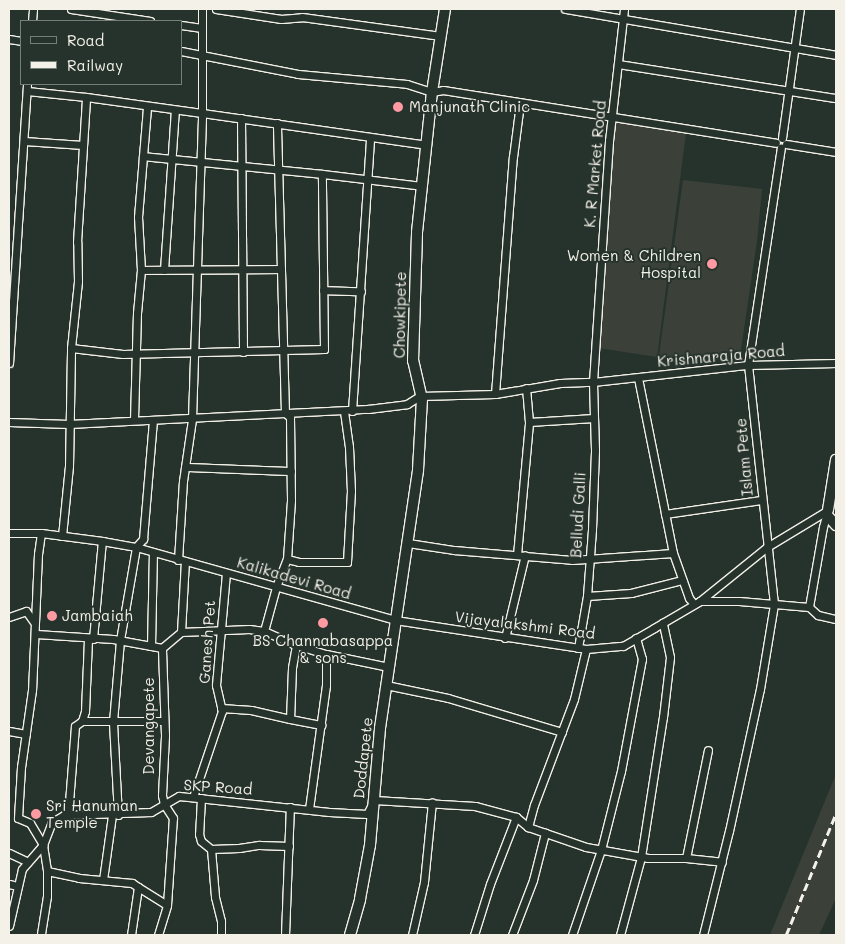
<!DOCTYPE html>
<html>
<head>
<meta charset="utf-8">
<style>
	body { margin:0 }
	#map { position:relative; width:845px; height:944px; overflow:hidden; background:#26332d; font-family:Mali,sans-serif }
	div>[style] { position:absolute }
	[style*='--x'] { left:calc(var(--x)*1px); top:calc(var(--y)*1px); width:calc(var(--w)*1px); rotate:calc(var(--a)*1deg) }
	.built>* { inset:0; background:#3b4139 }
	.roads { filter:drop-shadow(1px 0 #f4f1e8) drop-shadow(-1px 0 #f4f1e8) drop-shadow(0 1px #f4f1e8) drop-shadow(0 -1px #f4f1e8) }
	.street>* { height:7px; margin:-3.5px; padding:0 3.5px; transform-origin:3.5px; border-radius:3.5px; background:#26332d }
	.secondary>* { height:10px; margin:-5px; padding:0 5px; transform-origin:5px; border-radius:5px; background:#26332d }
	.rail>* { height:2.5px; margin-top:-1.25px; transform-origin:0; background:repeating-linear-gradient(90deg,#f4f1e8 0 8px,transparent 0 12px) }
	.dots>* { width:14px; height:14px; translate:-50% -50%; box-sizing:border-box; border:2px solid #26332d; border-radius:50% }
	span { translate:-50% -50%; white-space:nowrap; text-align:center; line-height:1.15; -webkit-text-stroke:4px #26332d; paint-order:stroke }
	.poi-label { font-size:15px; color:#f4f1e8 }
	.left { translate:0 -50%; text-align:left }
	.right { translate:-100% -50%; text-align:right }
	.street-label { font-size:15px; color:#f4f1e8 }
	.frame { position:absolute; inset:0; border:10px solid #f4f1e8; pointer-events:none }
	.legend { position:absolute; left:20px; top:20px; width:162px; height:65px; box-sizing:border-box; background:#26332d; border:1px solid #787f78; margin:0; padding:6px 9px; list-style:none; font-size:15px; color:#f4f1e8 }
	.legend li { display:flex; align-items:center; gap:10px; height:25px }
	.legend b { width:25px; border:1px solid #787f78 }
</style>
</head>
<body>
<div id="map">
	<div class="built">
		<i style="clip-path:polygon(616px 119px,686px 133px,657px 357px,598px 348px)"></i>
		<i style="clip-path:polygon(683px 180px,762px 189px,757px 241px,740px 356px,675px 367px,674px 357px,659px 356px)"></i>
		<i style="clip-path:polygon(836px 774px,836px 898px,819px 935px,770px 935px)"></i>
	</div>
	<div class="roads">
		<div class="street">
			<i style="--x:71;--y:9;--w:80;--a:8.6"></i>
			<i style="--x:216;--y:9;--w:66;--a:8.7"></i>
			<i style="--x:281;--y:19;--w:21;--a:-5"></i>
			<i style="--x:302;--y:17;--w:140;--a:7.8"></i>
			<i style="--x:565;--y:9;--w:275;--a:9.6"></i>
			<i style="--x:32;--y:21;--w:12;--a:-85"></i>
			<i style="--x:181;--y:25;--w:21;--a:8"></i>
			<i style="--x:9;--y:39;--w:12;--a:9"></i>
			<i style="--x:181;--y:51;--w:119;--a:11.1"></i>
			<i style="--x:298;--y:74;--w:109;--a:5.2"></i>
			<i style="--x:407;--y:84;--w:26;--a:18"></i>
			<i style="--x:432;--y:92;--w:11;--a:-10"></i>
			<i style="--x:443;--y:90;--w:337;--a:9"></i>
			<i style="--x:618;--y:64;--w:221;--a:8.9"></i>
			<i style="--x:27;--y:91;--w:59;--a:5.8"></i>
			<i style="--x:241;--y:118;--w:234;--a:89.5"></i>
			<i style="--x:782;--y:138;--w:130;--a:-82.1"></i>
			<i style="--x:24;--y:141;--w:59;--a:3.9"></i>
			<i style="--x:786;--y:144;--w:51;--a:9.1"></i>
			<i style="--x:322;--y:174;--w:101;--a:6.8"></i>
			<i style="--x:141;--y:270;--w:53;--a:-93.2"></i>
			<i style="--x:138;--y:217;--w:110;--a:-85.3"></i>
			<i style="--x:164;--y:270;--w:160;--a:-86.1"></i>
			<i style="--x:323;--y:290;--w:38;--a:2"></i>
			<i style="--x:71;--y:348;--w:52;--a:6.6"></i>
			<i style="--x:123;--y:354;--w:201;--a:-1.4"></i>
			<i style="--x:324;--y:349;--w:175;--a:-90.7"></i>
			<i style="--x:322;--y:174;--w:180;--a:-174.3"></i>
			<i style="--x:9;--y:363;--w:280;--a:-86.3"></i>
			<i style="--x:638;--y:378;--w:178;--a:78.7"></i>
			<i style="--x:673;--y:553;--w:48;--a:70.4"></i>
			<i style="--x:689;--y:598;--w:8;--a:50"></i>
			<i style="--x:495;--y:394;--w:238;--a:-85.7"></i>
			<i style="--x:513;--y:157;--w:54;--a:-82.6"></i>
			<i style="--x:352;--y:411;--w:274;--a:-86.2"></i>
			<i style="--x:134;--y:420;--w:107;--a:-88.4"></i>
			<i style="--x:137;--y:313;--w:43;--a:-84.7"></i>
			<i style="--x:141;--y:270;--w:140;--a:-0.4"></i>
			<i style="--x:9;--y:422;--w:60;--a:1.9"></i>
			<i style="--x:69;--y:424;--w:299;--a:-2.9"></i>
			<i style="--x:368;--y:409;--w:39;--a:-7"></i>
			<i style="--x:407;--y:404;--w:15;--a:-32"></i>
			<i style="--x:420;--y:396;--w:75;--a:-1.5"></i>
			<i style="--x:495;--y:394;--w:66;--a:-9.6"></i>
			<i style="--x:560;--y:383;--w:33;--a:-2"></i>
			<i style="--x:593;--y:382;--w:156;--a:-6.3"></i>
			<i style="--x:748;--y:365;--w:88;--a:-1.3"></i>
			<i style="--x:529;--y:422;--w:65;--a:-3.5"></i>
			<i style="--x:185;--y:467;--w:106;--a:2.2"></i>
			<i style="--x:665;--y:514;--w:97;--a:-8.3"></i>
			<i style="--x:9;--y:533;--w:32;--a:0"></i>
			<i style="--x:41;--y:533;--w:62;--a:7.5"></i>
			<i style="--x:102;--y:541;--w:35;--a:10"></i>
			<i style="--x:136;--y:547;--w:269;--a:15.7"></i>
			<i style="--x:395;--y:620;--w:193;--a:8.6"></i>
			<i style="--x:586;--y:649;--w:37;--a:-5"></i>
			<i style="--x:623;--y:646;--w:36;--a:-30"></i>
			<i style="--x:654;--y:628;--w:53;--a:-30.4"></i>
			<i style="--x:700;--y:601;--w:86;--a:-38.9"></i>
			<i style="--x:767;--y:547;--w:71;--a:-31.2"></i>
			<i style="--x:41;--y:533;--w:21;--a:98"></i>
			<i style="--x:38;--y:554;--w:136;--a:92.5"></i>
			<i style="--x:32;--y:690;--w:78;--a:98.1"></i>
			<i style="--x:21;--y:767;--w:51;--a:93.4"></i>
			<i style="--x:18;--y:818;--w:13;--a:23"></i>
			<i style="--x:30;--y:823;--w:26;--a:59"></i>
			<i style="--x:62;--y:536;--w:70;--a:-84.3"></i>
			<i style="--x:69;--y:466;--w:118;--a:-89"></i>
			<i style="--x:71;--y:348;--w:67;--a:-84"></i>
			<i style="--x:78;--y:281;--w:39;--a:-91"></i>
			<i style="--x:77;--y:242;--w:145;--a:-86.4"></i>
			<i style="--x:86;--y:97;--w:117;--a:7.9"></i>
			<i style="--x:202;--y:113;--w:104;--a:-90"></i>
			<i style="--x:408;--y:543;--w:47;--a:8.7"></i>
			<i style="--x:454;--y:550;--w:118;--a:4.8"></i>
			<i style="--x:572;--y:560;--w:101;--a:-4"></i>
			<i style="--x:517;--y:555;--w:134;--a:-84.8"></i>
			<i style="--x:529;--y:422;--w:34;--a:-95"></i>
			<i style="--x:287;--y:559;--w:12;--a:14"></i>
			<i style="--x:299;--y:562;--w:48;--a:0"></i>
			<i style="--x:347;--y:562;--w:71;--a:-86.8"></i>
			<i style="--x:351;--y:491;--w:44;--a:-92.6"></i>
			<i style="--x:349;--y:447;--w:36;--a:-98"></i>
			<i style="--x:178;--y:560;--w:79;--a:-86.4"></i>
			<i style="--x:183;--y:481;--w:63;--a:-81.7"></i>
			<i style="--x:192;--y:419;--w:306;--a:-88.1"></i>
			<i style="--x:202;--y:113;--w:226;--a:8.1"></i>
			<i style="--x:587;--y:596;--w:44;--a:-3.9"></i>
			<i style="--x:631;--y:593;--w:53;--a:-14.3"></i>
			<i style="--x:700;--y:601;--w:39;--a:0"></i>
			<i style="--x:739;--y:601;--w:70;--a:4.9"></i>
			<i style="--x:809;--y:607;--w:81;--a:-80.1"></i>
			<i style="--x:823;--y:527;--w:16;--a:-75"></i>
			<i style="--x:809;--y:607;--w:12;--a:42"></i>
			<i style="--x:818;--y:615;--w:18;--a:13"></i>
			<i style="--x:9;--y:617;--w:18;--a:-19"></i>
			<i style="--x:26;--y:611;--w:14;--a:54"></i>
			<i style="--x:264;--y:631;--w:35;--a:24"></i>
			<i style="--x:296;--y:645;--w:31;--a:17"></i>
			<i style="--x:326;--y:654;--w:31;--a:90"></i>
			<i style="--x:326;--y:685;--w:125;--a:97.8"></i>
			<i style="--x:181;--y:632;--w:71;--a:-86.8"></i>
			<i style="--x:36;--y:634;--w:77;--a:3.7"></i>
			<i style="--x:113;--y:639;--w:50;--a:10.4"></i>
			<i style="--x:162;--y:648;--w:25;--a:-40"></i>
			<i style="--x:181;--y:632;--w:68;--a:-2.5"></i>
			<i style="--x:249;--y:629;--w:15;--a:8"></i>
			<i style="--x:264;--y:631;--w:46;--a:-74.7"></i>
			<i style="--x:276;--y:587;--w:30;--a:-69"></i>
			<i style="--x:287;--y:559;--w:59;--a:-86.1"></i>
			<i style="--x:291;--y:500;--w:83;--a:-90.7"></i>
			<i style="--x:290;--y:417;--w:6;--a:-141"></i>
			<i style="--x:285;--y:413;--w:290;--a:-91.6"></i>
			<i style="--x:505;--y:638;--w:85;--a:-76.5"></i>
			<i style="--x:93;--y:639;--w:98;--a:-84.8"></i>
			<i style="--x:296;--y:645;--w:23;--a:100"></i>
			<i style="--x:292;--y:668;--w:51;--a:92.2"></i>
			<i style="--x:290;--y:719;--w:32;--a:11"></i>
			<i style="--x:151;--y:646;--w:93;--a:-88.8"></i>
			<i style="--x:578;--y:648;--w:53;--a:-80.2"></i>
			<i style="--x:587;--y:596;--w:67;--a:-85.7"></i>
			<i style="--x:592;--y:529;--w:79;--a:-87.8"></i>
			<i style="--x:595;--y:450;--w:68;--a:-91.7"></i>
			<i style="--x:593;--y:382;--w:242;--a:-86.2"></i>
			<i style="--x:609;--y:141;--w:133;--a:-83.5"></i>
			<i style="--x:326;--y:654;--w:64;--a:11.7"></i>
			<i style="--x:386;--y:685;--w:63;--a:11.8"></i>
			<i style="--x:448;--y:698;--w:119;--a:16.6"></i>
			<i style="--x:221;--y:708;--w:30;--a:4"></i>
			<i style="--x:251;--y:710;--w:40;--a:13"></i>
			<i style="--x:82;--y:721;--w:82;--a:0"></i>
			<i style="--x:9;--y:731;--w:17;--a:10"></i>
			<i style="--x:193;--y:797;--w:91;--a:-71.4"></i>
			<i style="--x:222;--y:711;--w:27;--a:-103"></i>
			<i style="--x:216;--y:685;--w:112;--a:-84.9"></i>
			<i style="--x:201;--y:798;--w:36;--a:93"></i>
			<i style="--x:199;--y:834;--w:7;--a:74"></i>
			<i style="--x:201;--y:841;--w:13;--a:39"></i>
			<i style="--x:211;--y:849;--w:48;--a:85.2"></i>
			<i style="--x:215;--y:897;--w:25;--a:76"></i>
			<i style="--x:221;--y:921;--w:14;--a:90"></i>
			<i style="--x:68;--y:815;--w:89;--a:-85.5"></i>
			<i style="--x:75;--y:726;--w:9;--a:-36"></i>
			<i style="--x:82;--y:721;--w:10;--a:-73"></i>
			<i style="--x:85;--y:711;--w:72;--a:-87.6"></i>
			<i style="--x:118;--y:815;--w:93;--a:-93.1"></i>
			<i style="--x:113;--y:722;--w:82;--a:-85.1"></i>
			<i style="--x:120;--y:640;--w:94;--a:-80.2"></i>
			<i style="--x:136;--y:547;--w:11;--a:-49"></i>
			<i style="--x:143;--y:539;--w:119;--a:-85.2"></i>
			<i style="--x:528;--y:827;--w:23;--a:-75"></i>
			<i style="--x:534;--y:805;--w:113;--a:-69.3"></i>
			<i style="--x:574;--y:699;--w:51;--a:-76.5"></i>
			<i style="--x:43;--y:845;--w:25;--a:-69"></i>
			<i style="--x:52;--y:822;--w:14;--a:-30"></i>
			<i style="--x:64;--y:815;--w:87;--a:-2"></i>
			<i style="--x:151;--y:812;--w:32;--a:-30"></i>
			<i style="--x:179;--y:796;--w:151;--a:6.1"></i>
			<i style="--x:329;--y:812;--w:38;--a:3"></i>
			<i style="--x:367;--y:814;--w:16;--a:-63"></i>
			<i style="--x:374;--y:800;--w:101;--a:3.4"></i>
			<i style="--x:475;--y:806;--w:42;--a:15"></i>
			<i style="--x:516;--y:817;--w:16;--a:40"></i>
			<i style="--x:528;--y:827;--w:61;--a:19"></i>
			<i style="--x:586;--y:847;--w:63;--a:10.1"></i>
			<i style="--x:648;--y:858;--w:38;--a:0"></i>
			<i style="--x:686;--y:858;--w:36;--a:6"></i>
			<i style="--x:211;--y:849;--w:28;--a:-2"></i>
			<i style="--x:239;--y:848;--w:20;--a:-9"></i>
			<i style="--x:259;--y:845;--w:30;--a:2"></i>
			<i style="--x:9;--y:853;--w:21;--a:25"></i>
			<i style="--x:686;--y:858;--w:110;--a:-78.5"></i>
			<i style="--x:47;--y:871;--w:33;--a:12"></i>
			<i style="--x:79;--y:878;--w:53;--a:5.4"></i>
			<i style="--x:132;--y:883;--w:7;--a:34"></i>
			<i style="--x:138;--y:887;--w:49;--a:98.3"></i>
			<i style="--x:103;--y:880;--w:66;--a:-82.1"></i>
			<i style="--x:9;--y:884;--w:8;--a:14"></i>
			<i style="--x:138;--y:887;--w:34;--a:32"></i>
			<i style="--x:9;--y:926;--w:58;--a:-77.2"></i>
			<i style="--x:22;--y:869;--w:32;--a:-49"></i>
			<i style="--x:43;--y:845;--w:26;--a:81"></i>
			<i style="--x:47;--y:871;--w:25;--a:90"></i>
			<i style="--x:47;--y:896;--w:39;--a:99"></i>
			<i style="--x:158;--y:935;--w:31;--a:-73"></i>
			<i style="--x:167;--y:905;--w:87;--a:-86.1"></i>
			<i style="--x:173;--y:818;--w:17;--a:-123"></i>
			<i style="--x:164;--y:804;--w:9;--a:-103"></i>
			<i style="--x:162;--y:795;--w:60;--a:-87.1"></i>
			<i style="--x:165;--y:735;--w:87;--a:-92"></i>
			<i style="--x:285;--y:935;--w:128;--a:-87.8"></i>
			<i style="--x:412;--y:935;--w:54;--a:-77.2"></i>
			<i style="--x:424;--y:882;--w:80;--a:-84.3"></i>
			<i style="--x:474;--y:935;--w:53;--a:-72.6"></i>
			<i style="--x:490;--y:884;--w:72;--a:-68.8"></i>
			<i style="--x:512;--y:935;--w:59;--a:-69.1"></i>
			<i style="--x:533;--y:880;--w:49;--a:-75.7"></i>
			<i style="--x:572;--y:935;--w:90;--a:-71.2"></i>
			<i style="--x:601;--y:850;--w:81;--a:-75.8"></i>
			<i style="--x:621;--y:771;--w:114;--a:-79.4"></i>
			<i style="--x:642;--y:659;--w:22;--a:-106"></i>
			<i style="--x:620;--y:935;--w:81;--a:-74.9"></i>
			<i style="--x:641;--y:857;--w:142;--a:-81.1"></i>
			<i style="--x:663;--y:717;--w:60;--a:-83.3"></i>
			<i style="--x:670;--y:657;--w:35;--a:-102"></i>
			<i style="--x:703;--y:935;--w:107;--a:-76"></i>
			<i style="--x:729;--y:831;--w:145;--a:-77.7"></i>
			<i style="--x:760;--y:689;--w:86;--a:-80.6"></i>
			<i style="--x:774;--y:604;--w:240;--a:-96.2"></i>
			<i style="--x:748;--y:365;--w:220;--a:-81.4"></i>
		</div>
		<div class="secondary">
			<i style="--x:828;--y:510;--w:51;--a:-80.9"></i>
			<i style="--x:826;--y:514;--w:15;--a:48"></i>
			<i style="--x:350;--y:935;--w:37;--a:-74"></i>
			<i style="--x:360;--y:899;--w:55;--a:-79.5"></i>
			<i style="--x:370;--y:845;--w:117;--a:-85.1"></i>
			<i style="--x:380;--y:728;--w:261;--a:-81.6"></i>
			<i style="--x:418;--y:470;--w:71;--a:-86.8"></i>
			<i style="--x:422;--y:399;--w:39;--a:-103"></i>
			<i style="--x:413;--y:361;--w:129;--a:-88.2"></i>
			<i style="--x:417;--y:232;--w:141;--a:-83.9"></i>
			<i style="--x:432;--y:92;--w:84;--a:-81.1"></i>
		</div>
	</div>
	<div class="rail">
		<i style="--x:786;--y:935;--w:132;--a:-67.7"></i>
	</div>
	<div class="dots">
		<i style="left:398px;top:107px;background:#ff9aa2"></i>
		<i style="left:712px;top:264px;background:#ff9aa2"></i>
		<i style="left:52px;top:616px;background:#ff9aa2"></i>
		<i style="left:323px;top:623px;background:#ff9aa2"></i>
		<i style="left:36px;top:814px;background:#ff9aa2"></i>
	</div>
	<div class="poi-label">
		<span class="left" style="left:409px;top:107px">Manjunath Clinic</span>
		<span class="right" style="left:701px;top:264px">Women &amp; Children<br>Hospital</span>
		<span class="left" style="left:62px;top:616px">Jambaiah</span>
		<span style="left:323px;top:649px">BS Channabasappa<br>&amp; sons</span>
		<span class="left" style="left:46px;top:814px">Sri Hanuman<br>Temple</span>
	</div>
	<div class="street-label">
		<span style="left:595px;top:164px;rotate:-85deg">K. R Market Road</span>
		<span style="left:400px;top:315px;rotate:-89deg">Chowkipete</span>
		<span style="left:721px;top:356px;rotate:-5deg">Krishnaraja Road</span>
		<span style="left:744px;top:457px;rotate:-95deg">Islam Pete</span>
		<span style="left:578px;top:515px;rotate:-87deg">Belludi Galli</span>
		<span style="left:294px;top:578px;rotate:16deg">Kalikadevi Road</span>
		<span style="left:525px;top:625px;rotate:7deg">Vijayalakshmi Road</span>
		<span style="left:207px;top:642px;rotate:-86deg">Ganesh Pet</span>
		<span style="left:149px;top:726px;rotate:-90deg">Devangapete</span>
		<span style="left:363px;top:758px;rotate:-84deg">Doddapete</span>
		<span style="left:218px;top:787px;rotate:4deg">SKP Road</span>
	</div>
	<div class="frame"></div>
	<ul class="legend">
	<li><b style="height:6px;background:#26332d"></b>Road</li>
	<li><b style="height:6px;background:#f4f1e8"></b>Railway</li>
	</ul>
</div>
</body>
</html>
